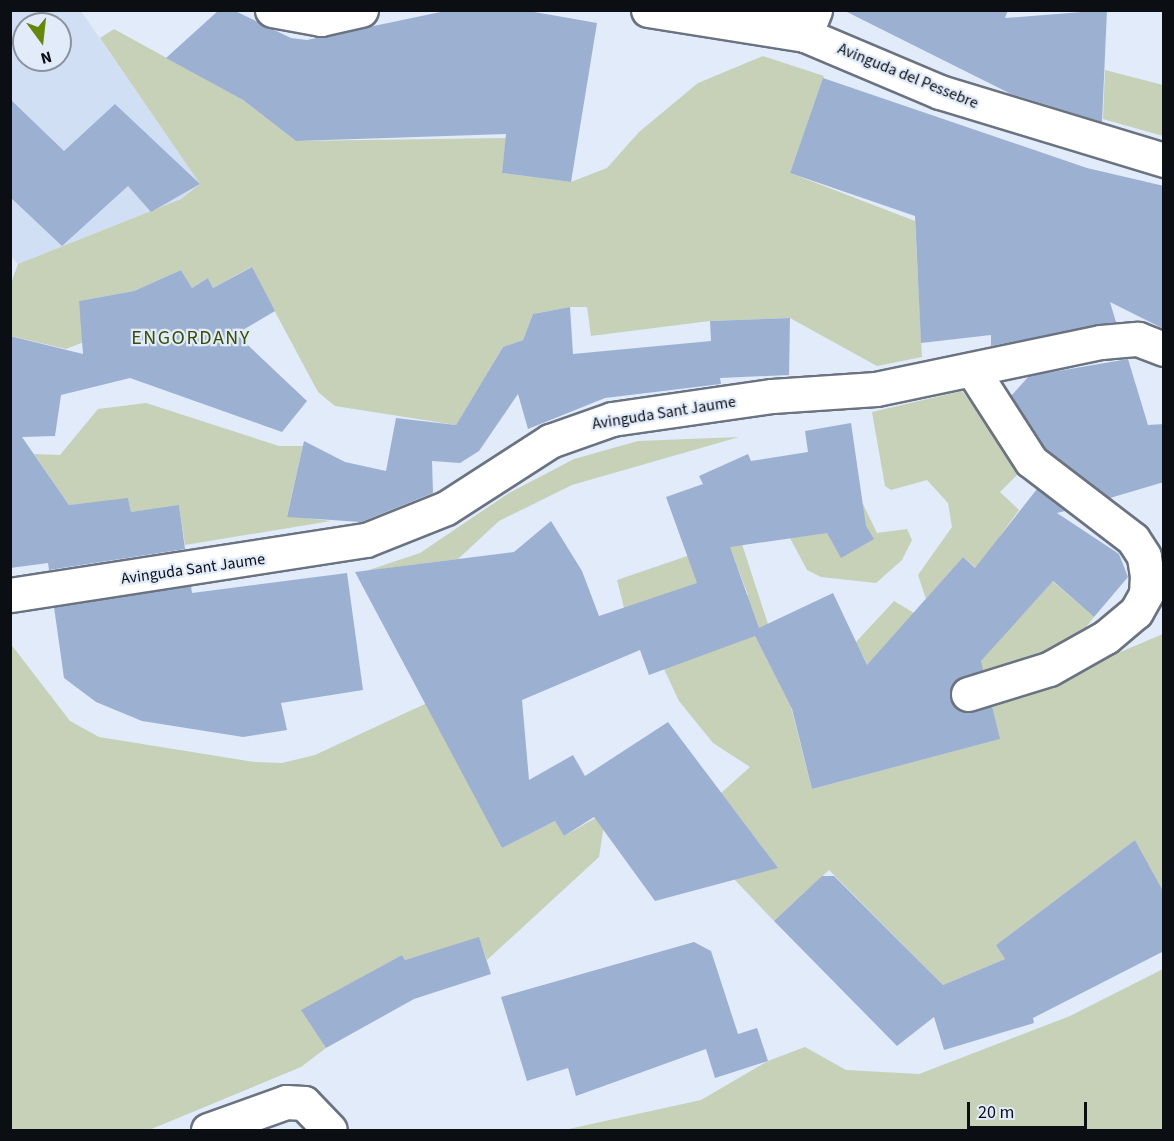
<!DOCTYPE html>
<html>
<head>
<meta charset="utf-8">
<style>
	body { margin:0 }
	#map { position:relative; width:1174px; height:1141px; overflow:hidden; background:#e1ebf9; font-family:"Source Sans 3",sans-serif }
	div>[style] { position:absolute }
	[style*='--x'] { left:calc(var(--x)*1px); top:calc(var(--y)*1px); width:calc(var(--w)*1px); rotate:calc(var(--a)*1deg) }
	.built>* { inset:0; background:#d1dff4 }
	.green>* { inset:0; background:#c6d1b8 }
	.building>* { inset:0; background:#9cb1d2 }
	.roads { filter:drop-shadow(2px 0 #6b7380) drop-shadow(-2px 0 #6b7380) drop-shadow(0 2px #6b7380) drop-shadow(0 -2px #6b7380) }
	.minor>* { height:33px; margin:-16.5px; padding:0 16.5px; transform-origin:16.5px; border-radius:16.5px; background:#fff }
	.major>* { height:33px; margin:-16.5px; padding:0 16.5px; transform-origin:16.5px; border-radius:16.5px; background:#fff }
	span { translate:-50% -50%; white-space:nowrap; text-align:center; line-height:1.15; -webkit-text-stroke:4.5px #e1ebf9; paint-order:stroke }
	.street-label { font-size:16px; color:#0b0e13 }
	.quarter-label { font-size:20px; color:#384e00; letter-spacing:1.5px }
	.frame { position:absolute; inset:0; border:12px solid #0b0e13; pointer-events:none }
	.north { position:absolute; left:12px; top:12px; width:60px; height:60px; box-sizing:border-box; background:#e1ebf9; border:2px solid #8b939d; border-radius:50%; rotate:165deg; font-size:16px; font-weight:700; line-height:24px; text-align:center; color:#0b0e13 }
	.north::after { content:''; display:block; margin:auto; width:21px; height:27px; background:#658808; clip-path:polygon(50% 0,100% 100%,50% 72%,0 100%) }
	.scale { position:absolute; left:967px; top:1102px; width:120px; height:27px; box-sizing:border-box; border:3px solid #0b0e13; border-top:0; padding-left:8px; font-size:18px; line-height:21px; white-space:nowrap; color:#0b0e13; -webkit-text-stroke:4px #e1ebf9; paint-order:stroke }
</style>
</head>
<body>
<div id="map">
	<div class="built">
		<i style="clip-path:polygon(evenodd,11px 11px,81px 11px,200px 184px,181px 199px,18px 264px,11px 256px,11px 11px,24px 24px,60px 24px,60px 60px,24px 60px,24px 24px)"></i>
	</div>
	<div class="green">
		<i style="clip-path:polygon(114px 29px,243px 100px,296px 141px,506px 138px,502px 173px,571px 182px,607px 168px,639px 132px,698px 83px,763px 56px,824px 76px,790px 173px,915px 221px,922px 357px,877px 366px,790px 318px,710px 321px,591px 336px,587px 307px,570px 307px,533px 314px,523px 340px,503px 347px,456px 425px,335px 406px,318px 392px,251px 267px,213px 288px,208px 278px,192px 288px,181px 270px,134px 291px,79px 301px,84px 342px,66px 349px,11px 336px,10px 286px,18px 264px,181px 199px,200px 184px,100px 38px)"></i>
		<i style="clip-path:polygon(1105px 70px,1163px 85px,1163px 136px,1103px 119px)"></i>
		<i style="clip-path:polygon(962px 391px,1022px 470px,1000px 492px,1019px 510px,1000px 536px,1094px 617px,1084px 630px,1034px 660px,961px 683px,1025px 611px,963px 557px,926px 599px,918px 575px,952px 527px,948px 503px,927px 480px,891px 490px,885px 486px,872px 412px)"></i>
		<i style="clip-path:polygon(146px 403px,279px 446px,303px 446px,287px 516px,331px 521px,185px 545px,179px 506px,131px 512px,128px 499px,69px 505px,34px 454px,60px 455px,98px 409px)"></i>
		<i style="clip-path:polygon(739px 437px,572px 485px,499px 521px,458px 559px,366px 571px,420px 553px,509px 493px,574px 459px,638px 441px)"></i>
		<i style="clip-path:polygon(863px 504px,877px 533px,907px 529px,912px 540px,902px 560px,876px 583px,821px 577px,807px 570px,790px 538px,814px 512px)"></i>
		<i style="clip-path:polygon(740px 538px,768px 624px,753px 632px,791px 707px,812px 789px,999px 739px,992px 706px,1163px 634px,1163px 893px,1135px 840px,996px 945px,1005px 959px,943px 985px,829px 870px,774px 921px,734px 879px,765px 851px,721px 793px,750px 767px,713px 743px,679px 701px,664px 669px,719px 606px,748px 595px,732px 553px,704px 600px,624px 608px,617px 580px)"></i>
		<i style="clip-path:polygon(894px 601px,914px 613px,871px 673px,856px 642px)"></i>
		<i style="clip-path:polygon(10px 643px,70px 721px,99px 737px,254px 762px,282px 763px,315px 755px,427px 703px,502px 848px,555px 821px,564px 836px,606px 812px,599px 857px,487px 960px,479px 938px,405px 960px,402px 955px,302px 1010px,326px 1048px,301px 1067px,149px 1130px,11px 1130px)"></i>
		<i style="clip-path:polygon(1163px 969px,1163px 1130px,564px 1130px,701px 1100px,768px 1061px,805px 1047px,846px 1070px,919px 1074px,1070px 1016px)"></i>
	</div>
	<div class="building">
		<i style="clip-path:polygon(219px 10px,233px 10px,291px 38px,307px 40px,450px 10px,523px 10px,597px 23px,571px 182px,502px 173px,506px 134px,296px 141px,243px 100px,166px 58px)"></i>
		<i style="clip-path:polygon(843px 10px,1008px 10px,1005px 18px,1107px 10px,1102px 122px,1011px 94px)"></i>
		<i style="clip-path:polygon(823px 78px,1087px 168px,1164px 186px,1164px 329px,1110px 302px,1116px 322px,991px 346px,991px 335px,921px 343px,915px 216px,790px 173px)"></i>
		<i style="clip-path:polygon(10px 99px,64px 151px,115px 104px,200px 184px,151px 212px,128px 186px,62px 246px,10px 197px)"></i>
		<i style="clip-path:polygon(252px 267px,275px 311px,236px 334px,307px 401px,282px 432px,130px 378px,61px 395px,55px 436px,22px 437px,69px 505px,128px 498px,131px 512px,179px 505px,185px 549px,49px 570px,48px 563px,10px 568px,10px 336px,83px 354px,79px 301px,134px 291px,181px 270px,192px 288px,208px 278px,213px 288px)"></i>
		<i style="clip-path:polygon(570px 307px,573px 354px,711px 341px,710px 321px,790px 318px,789px 375px,720px 378px,721px 384px,605px 398px,528px 429px,518px 394px,479px 451px,460px 463px,432px 461px,433px 493px,361px 522px,287px 517px,304px 441px,345px 462px,386px 471px,396px 418px,456px 425px,503px 347px,523px 340px,533px 314px)"></i>
		<i style="clip-path:polygon(1128px 359px,1148px 425px,1164px 424px,1164px 482px,1110px 498px,1045px 448px,1011px 396px,1029px 376px)"></i>
		<i style="clip-path:polygon(851px 423px,866px 526px,874px 539px,841px 558px,827px 533px,730px 547px,759px 628px,833px 593px,867px 665px,963px 557px,975px 568px,1037px 489px,1065px 511px,1057px 513px,1119px 554px,1128px 577px,1094px 617px,1053px 581px,981px 661px,983px 670px,954px 682px,950px 699px,955px 707px,964px 712px,992px 706px,1000px 739px,812px 789px,792px 709px,755px 636px,649px 675px,640px 650px,522px 700px,529px 780px,573px 755px,585px 776px,668px 722px,778px 868px,655px 901px,594px 817px,564px 836px,555px 821px,502px 848px,355px 572px,514px 552px,551px 521px,582px 571px,599px 616px,697px 583px,666px 497px,703px 484px,699px 476px,748px 454px,751px 461px,808px 452px,805px 431px)"></i>
		<i style="clip-path:polygon(347px 573px,363px 690px,281px 703px,287px 730px,243px 737px,142px 721px,96px 702px,64px 678px,54px 607px,191px 586px,192px 593px)"></i>
		<i style="clip-path:polygon(1135px 840px,1164px 893px,1164px 951px,1033px 1018px,1034px 1023px,944px 1050px,934px 1017px,897px 1046px,774px 921px,822px 876px,834px 876px,943px 985px,1005px 959px,996px 945px)"></i>
		<i style="clip-path:polygon(479px 937px,491px 974px,414px 999px,326px 1048px,301px 1010px,402px 955px,405px 960px)"></i>
		<i style="clip-path:polygon(694px 942px,711px 951px,738px 1034px,757px 1028px,768px 1061px,715px 1078px,706px 1049px,576px 1096px,568px 1068px,527px 1081px,501px 997px)"></i>
	</div>
	<div class="roads">
		<div class="minor">
			<i style="--x:775;--y:10;--w:39;--a:40"></i>
			<i style="--x:805;--y:35;--w:27;--a:-68"></i>
			<i style="--x:10;--y:595;--w:360;--a:-8.8"></i>
			<i style="--x:366;--y:540;--w:86;--a:-21.8"></i>
			<i style="--x:446;--y:508;--w:124;--a:-32.8"></i>
			<i style="--x:550;--y:441;--w:66;--a:-19.5"></i>
			<i style="--x:612;--y:419;--w:162;--a:-8.2"></i>
			<i style="--x:772;--y:396;--w:104;--a:-3.9"></i>
			<i style="--x:876;--y:389;--w:230;--a:-11.8"></i>
			<i style="--x:1101;--y:342;--w:37;--a:-5"></i>
			<i style="--x:1138;--y:339;--w:28;--a:21"></i>
			<i style="--x:968;--y:694;--w:85;--a:-17.2"></i>
			<i style="--x:1049;--y:669;--w:65;--a:-29.3"></i>
			<i style="--x:1106;--y:637;--w:39;--a:-40"></i>
			<i style="--x:1136;--y:612;--w:21;--a:-61"></i>
			<i style="--x:1146;--y:594;--w:18;--a:-87"></i>
			<i style="--x:1147;--y:576;--w:20;--a:-99"></i>
			<i style="--x:1144;--y:556;--w:20;--a:-123"></i>
			<i style="--x:1133;--y:539;--w:128;--a:-142.6"></i>
			<i style="--x:1031;--y:461;--w:107;--a:-122.8"></i>
			<i style="--x:208;--y:1130;--w:83;--a:-19.7"></i>
			<i style="--x:286;--y:1102;--w:18;--a:3"></i>
			<i style="--x:304;--y:1103;--w:37;--a:46"></i>
		</div>
		<div class="major">
			<i style="--x:272;--y:10;--w:50;--a:10.4"></i>
			<i style="--x:321;--y:19;--w:41;--a:-12.7"></i>
			<i style="--x:648;--y:10;--w:159;--a:9"></i>
			<i style="--x:805;--y:35;--w:147;--a:22.9"></i>
			<i style="--x:940;--y:92;--w:234;--a:16.9"></i>
		</div>
	</div>
	<div class="street-label">
		<span style="left:908px;top:76px;rotate:22deg">Avinguda del Pessebre</span>
		<span style="left:664px;top:413px;rotate:-9deg">Avinguda Sant Jaume</span>
		<span style="left:193px;top:569px;rotate:-8deg">Avinguda Sant Jaume</span>
	</div>
	<div class="quarter-label">
		<span style="left:191px;top:338px">ENGORDANY</span>
	</div>
	<div class="frame"></div>
	<div class="north">N</div>
	<div class="scale">20 m</div>
</div>
</body>
</html>
